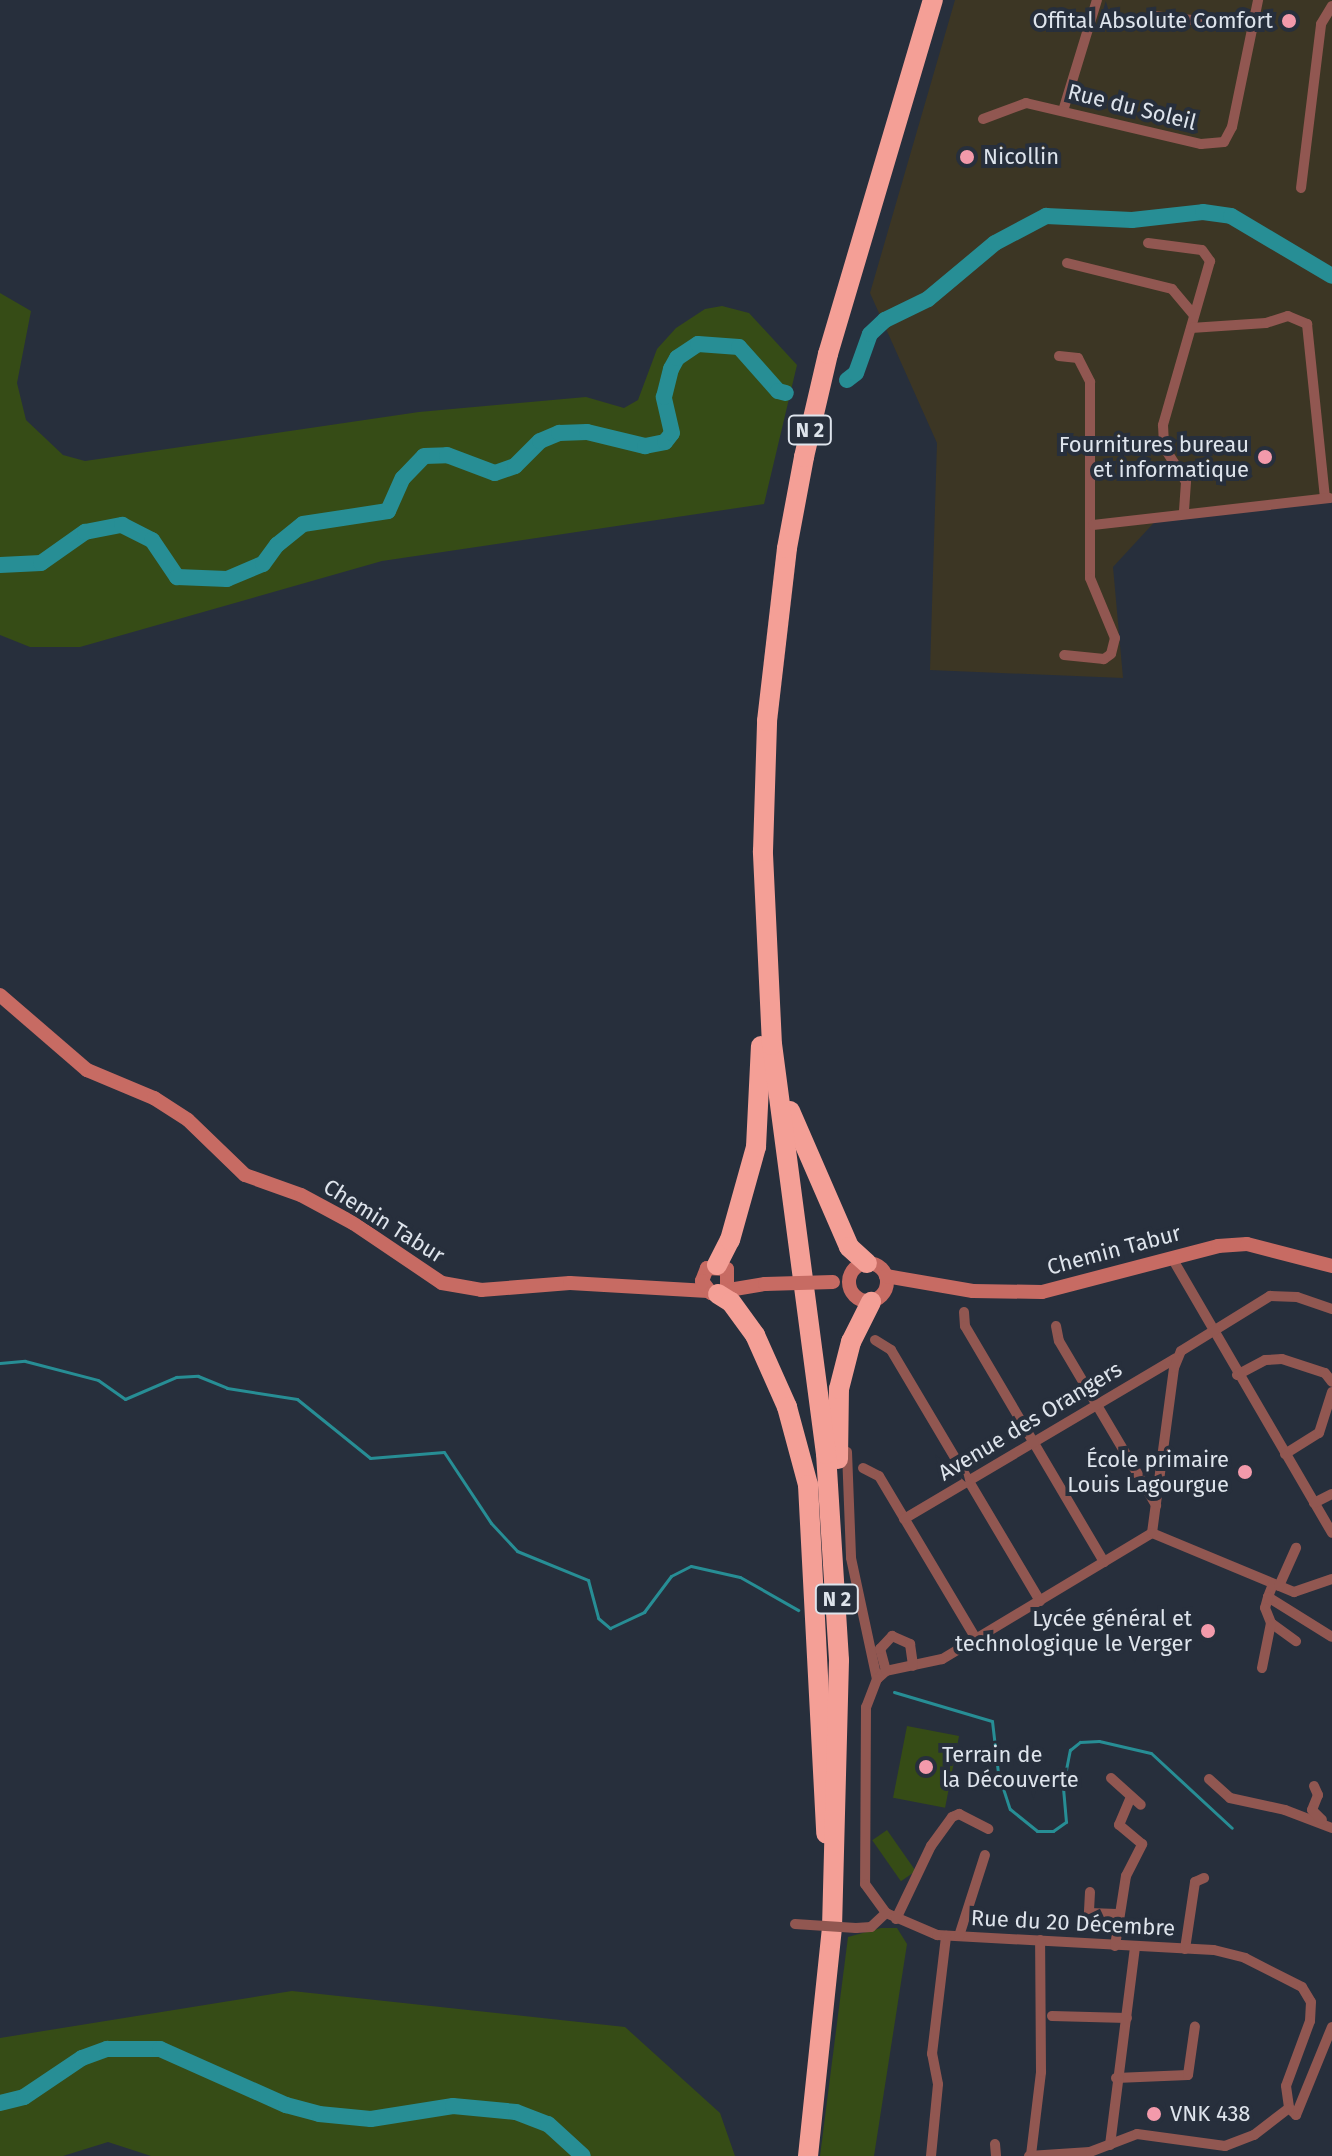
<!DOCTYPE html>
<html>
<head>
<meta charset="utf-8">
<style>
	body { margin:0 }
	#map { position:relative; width:1332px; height:2156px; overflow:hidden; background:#272f3c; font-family:"Fira Sans",sans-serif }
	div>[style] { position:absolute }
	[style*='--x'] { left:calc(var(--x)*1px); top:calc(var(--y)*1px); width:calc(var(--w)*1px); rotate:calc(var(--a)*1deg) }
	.industrial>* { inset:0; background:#3c3624 }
	.green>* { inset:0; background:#364c16; transform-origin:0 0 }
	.stream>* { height:3px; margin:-1.5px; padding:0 1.5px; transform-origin:1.5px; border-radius:1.5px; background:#278e95 }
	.river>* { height:16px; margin:-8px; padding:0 8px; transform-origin:8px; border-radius:8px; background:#278e95 }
	.street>* { height:10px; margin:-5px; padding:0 5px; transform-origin:5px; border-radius:5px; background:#915751 }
	.secondary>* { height:14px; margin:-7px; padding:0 7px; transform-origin:7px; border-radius:7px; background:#c76b63 }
	.secondary>.ring { margin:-7px; padding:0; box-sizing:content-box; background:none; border:14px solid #c76b63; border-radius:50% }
	.highway>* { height:20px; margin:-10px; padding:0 10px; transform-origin:10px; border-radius:10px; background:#f49f96 }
	.street-bridge>* { height:10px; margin:-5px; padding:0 5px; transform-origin:5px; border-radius:5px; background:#915751 }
	.secondary-bridge>* { height:14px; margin:-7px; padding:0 7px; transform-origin:7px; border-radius:7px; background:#c76b63 }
	.dots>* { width:22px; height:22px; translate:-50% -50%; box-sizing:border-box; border:4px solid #272f3c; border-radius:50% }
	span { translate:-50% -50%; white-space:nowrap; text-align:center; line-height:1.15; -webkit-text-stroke:8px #272f3c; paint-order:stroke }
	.shield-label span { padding:2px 6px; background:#272f3c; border:2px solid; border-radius:6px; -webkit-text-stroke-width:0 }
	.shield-label { font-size:20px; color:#dee4ec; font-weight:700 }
	.poi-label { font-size:22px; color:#dee4ec }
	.right { translate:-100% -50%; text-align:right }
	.left { translate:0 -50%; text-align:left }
	.street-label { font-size:22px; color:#dee4ec }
</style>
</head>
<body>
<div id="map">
	<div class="industrial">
		<i style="clip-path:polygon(955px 0,1332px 0,1332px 498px,1161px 515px,1113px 567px,1123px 678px,930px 670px,937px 443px,870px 293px)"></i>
	</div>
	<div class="green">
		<i style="clip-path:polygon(0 293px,31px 311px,17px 383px,26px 420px,63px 455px,85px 461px,419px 412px,586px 397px,624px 408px,638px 400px,657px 349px,676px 328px,705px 309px,722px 306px,749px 313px,797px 365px,764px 504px,382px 561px,80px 647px,30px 647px,0 635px)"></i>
		<i style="left:907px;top:1726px;width:53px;height:73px;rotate:11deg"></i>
		<i style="left:887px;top:1830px;width:50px;height:18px;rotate:55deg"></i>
		<i style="clip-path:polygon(881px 1928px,897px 1928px,907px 1944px,874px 2156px,820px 2156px,848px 1937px)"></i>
		<i style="clip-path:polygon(292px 1991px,625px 2027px,720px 2113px,735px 2156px,151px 2156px,108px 2142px,63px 2156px,0 2156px,0 2038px)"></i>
	</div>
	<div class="stream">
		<i style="--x:0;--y:1363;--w:25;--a:-5"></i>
		<i style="--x:25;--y:1361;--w:75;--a:14.6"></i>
		<i style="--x:98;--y:1380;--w:33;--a:35"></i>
		<i style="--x:125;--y:1399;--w:56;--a:-23.3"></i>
		<i style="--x:176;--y:1377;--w:22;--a:-3"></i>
		<i style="--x:198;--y:1376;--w:31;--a:22"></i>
		<i style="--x:227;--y:1388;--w:71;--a:8.9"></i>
		<i style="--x:297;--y:1399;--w:94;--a:38.9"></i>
		<i style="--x:370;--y:1458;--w:74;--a:-4.6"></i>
		<i style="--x:444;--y:1452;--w:85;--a:56.5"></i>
		<i style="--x:491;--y:1523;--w:38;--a:47"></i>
		<i style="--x:517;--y:1551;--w:77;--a:22.2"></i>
		<i style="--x:588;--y:1580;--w:39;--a:75"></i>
		<i style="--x:598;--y:1618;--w:16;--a:40"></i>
		<i style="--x:610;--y:1628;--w:38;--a:-25"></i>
		<i style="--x:644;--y:1612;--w:45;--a:-53.1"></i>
		<i style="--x:671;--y:1576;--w:22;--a:-27"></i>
		<i style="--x:691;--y:1566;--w:50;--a:12.7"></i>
		<i style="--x:740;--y:1577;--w:67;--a:29.6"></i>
		<i style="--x:894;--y:1692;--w:102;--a:16.5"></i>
		<i style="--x:992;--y:1721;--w:52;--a:83.4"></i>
		<i style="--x:998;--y:1773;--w:38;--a:72"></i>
		<i style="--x:1010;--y:1809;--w:35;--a:39"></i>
		<i style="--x:1037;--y:1831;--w:16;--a:0"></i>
		<i style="--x:1053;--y:1831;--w:16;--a:-35"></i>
		<i style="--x:1066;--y:1822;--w:37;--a:-95"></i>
		<i style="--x:1063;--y:1785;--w:36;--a:-79"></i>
		<i style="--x:1070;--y:1750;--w:13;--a:-39"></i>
		<i style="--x:1080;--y:1742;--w:19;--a:-3"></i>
		<i style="--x:1099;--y:1741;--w:53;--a:13"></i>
		<i style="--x:1151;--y:1753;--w:110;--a:42.8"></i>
	</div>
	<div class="river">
		<i style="--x:847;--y:380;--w:11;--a:-38"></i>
		<i style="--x:856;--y:373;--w:41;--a:-70.3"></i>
		<i style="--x:870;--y:334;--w:21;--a:-43"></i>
		<i style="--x:885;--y:320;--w:48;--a:-26"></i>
		<i style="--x:928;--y:299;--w:87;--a:-39.9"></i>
		<i style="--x:995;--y:243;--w:58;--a:-27.9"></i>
		<i style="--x:1046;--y:216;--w:86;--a:2.7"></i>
		<i style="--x:1132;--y:220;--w:71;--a:-6.4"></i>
		<i style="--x:1203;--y:212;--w:28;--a:8"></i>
		<i style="--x:1231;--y:216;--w:117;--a:30.7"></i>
		<i style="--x:0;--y:565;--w:41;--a:-2.8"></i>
		<i style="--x:41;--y:563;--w:54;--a:-35.2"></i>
		<i style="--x:85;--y:532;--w:38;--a:-11"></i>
		<i style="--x:122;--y:525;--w:34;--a:27"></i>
		<i style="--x:152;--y:540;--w:45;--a:56"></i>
		<i style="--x:177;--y:577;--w:50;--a:2.3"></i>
		<i style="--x:227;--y:579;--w:39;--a:-23"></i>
		<i style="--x:263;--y:564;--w:24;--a:-54"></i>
		<i style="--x:277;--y:545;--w:33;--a:-39"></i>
		<i style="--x:303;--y:524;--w:86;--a:-8.7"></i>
		<i style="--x:388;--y:511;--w:36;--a:-66"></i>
		<i style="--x:403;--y:478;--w:30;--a:-46"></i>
		<i style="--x:424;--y:456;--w:23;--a:-2"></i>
		<i style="--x:447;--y:455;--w:51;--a:20.6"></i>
		<i style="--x:495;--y:473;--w:21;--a:-19"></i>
		<i style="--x:515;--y:466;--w:35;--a:-45"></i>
		<i style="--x:540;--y:441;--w:21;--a:-23"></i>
		<i style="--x:559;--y:433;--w:28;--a:-2"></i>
		<i style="--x:587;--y:432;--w:60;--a:13.6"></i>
		<i style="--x:645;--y:446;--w:20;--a:-11"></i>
		<i style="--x:665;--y:442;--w:11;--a:-52"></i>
		<i style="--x:672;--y:433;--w:37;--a:-103"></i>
		<i style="--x:664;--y:397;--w:29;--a:-76"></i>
		<i style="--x:671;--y:369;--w:13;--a:-61"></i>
		<i style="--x:677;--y:358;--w:25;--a:-34"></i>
		<i style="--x:698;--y:344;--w:41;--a:4.2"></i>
		<i style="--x:739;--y:347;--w:59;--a:48.4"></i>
		<i style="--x:778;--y:391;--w:8;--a:14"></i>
		<i style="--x:0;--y:2103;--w:25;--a:-14"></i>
		<i style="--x:24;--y:2097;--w:70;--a:-33.9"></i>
		<i style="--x:82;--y:2058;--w:27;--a:-20"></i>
		<i style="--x:107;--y:2049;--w:53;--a:0"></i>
		<i style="--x:160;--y:2049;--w:138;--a:24"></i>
		<i style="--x:286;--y:2105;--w:34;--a:15"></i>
		<i style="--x:319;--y:2114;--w:52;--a:5.5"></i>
		<i style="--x:371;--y:2119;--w:83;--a:-9"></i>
		<i style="--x:453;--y:2106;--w:63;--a:5.4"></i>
		<i style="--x:516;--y:2112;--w:34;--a:21"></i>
		<i style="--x:548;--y:2124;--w:47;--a:42.4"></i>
	</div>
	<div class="street">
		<i style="--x:1153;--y:16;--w:100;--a:5.8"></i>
		<i style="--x:1063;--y:111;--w:116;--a:-73"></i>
		<i style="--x:983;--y:119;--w:46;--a:-20.4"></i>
		<i style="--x:1026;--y:103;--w:180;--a:13.2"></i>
		<i style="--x:1201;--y:144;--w:23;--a:-5"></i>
		<i style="--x:1224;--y:142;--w:17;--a:-62"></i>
		<i style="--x:1232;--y:127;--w:130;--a:-78.4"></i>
		<i style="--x:1301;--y:188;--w:165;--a:-83"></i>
		<i style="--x:1321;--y:24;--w:21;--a:-59"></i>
		<i style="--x:1148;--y:243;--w:54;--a:7.4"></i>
		<i style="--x:1202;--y:250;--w:14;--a:54"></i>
		<i style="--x:1210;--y:261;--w:171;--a:106"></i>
		<i style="--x:1163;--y:425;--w:22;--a:87"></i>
		<i style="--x:1164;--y:447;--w:41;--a:57.8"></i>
		<i style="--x:1186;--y:482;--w:29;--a:94"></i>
		<i style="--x:1067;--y:263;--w:108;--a:13.9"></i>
		<i style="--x:1172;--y:289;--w:34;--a:50"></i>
		<i style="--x:1191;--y:328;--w:75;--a:-3.8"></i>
		<i style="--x:1266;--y:323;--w:23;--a:-18"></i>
		<i style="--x:1288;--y:316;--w:21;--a:23"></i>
		<i style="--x:1307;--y:324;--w:175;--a:84.1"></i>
		<i style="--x:1059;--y:356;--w:19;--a:6"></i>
		<i style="--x:1078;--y:358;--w:27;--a:63"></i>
		<i style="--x:1090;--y:382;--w:196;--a:90"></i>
		<i style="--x:1090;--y:578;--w:65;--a:67.4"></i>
		<i style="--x:1115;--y:638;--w:16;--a:104"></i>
		<i style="--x:1111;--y:654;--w:9;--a:144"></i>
		<i style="--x:1104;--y:659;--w:40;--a:-174.3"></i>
		<i style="--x:1093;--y:525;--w:238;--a:-6.5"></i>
		<i style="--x:1172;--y:1258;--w:318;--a:59.8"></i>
		<i style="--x:964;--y:1312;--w:14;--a:86"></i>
		<i style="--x:965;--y:1326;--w:274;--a:59.5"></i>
		<i style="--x:1056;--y:1326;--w:15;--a:79"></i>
		<i style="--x:1059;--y:1341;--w:191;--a:59.4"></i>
		<i style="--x:875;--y:1340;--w:19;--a:32"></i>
		<i style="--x:891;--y:1350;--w:292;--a:59.3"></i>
		<i style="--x:1237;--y:1375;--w:32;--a:-28"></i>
		<i style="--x:1265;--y:1360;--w:17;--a:-3"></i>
		<i style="--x:1282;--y:1359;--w:45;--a:18"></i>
		<i style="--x:1325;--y:1373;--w:11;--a:52"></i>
		<i style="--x:847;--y:1452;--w:106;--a:87.8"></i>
		<i style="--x:851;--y:1558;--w:124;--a:77.9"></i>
		<i style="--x:1285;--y:1454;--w:40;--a:-32"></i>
		<i style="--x:1319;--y:1433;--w:43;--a:-72.4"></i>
		<i style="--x:863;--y:1468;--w:18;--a:27"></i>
		<i style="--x:879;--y:1476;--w:190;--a:59.2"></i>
		<i style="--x:1314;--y:1503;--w:20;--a:-27"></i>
		<i style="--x:904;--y:1519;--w:316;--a:-30.6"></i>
		<i style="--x:1152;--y:1533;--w:245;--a:149"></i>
		<i style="--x:942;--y:1659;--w:57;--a:167.9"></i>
		<i style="--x:886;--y:1671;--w:12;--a:138"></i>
		<i style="--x:877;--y:1679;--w:30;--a:111"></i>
		<i style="--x:866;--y:1707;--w:177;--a:90.3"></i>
		<i style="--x:865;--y:1884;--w:36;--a:54"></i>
		<i style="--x:886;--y:1913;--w:56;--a:23.3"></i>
		<i style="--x:937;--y:1935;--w:277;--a:3.1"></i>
		<i style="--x:1214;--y:1950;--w:32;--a:14"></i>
		<i style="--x:1245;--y:1958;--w:64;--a:27"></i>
		<i style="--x:1302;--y:1987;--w:17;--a:59"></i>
		<i style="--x:1311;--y:2002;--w:19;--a:93"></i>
		<i style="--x:1310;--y:2021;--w:69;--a:110.3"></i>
		<i style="--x:1286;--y:2086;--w:22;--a:82"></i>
		<i style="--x:1289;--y:2108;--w:10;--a:45"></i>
		<i style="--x:1296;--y:2115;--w:95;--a:-67.8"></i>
		<i style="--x:1152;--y:1533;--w:166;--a:-82.4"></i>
		<i style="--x:1174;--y:1368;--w:18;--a:-68"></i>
		<i style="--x:1181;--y:1351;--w:105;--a:-31.7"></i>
		<i style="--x:1270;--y:1296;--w:27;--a:2"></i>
		<i style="--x:1297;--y:1297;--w:37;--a:19"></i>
		<i style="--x:1152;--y:1533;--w:154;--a:22.6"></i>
		<i style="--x:1294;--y:1592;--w:40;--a:-18.9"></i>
		<i style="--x:1273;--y:1584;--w:14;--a:111"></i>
		<i style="--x:1268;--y:1597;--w:75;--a:32"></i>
		<i style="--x:1279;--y:1586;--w:42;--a:-65.9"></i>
		<i style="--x:1268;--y:1597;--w:11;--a:105"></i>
		<i style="--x:1265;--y:1608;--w:16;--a:68"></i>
		<i style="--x:1271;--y:1623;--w:31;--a:36"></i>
		<i style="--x:1262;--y:1668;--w:46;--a:-78.7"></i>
		<i style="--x:886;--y:1671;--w:23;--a:-105"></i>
		<i style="--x:880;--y:1649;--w:18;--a:-47"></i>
		<i style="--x:892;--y:1636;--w:20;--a:24"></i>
		<i style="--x:910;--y:1644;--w:22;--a:82"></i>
		<i style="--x:1111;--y:1778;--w:40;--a:42"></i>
		<i style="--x:1209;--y:1779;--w:28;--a:42"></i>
		<i style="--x:1230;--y:1798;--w:56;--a:12.3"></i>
		<i style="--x:1285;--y:1810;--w:50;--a:21"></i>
		<i style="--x:1314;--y:1786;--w:10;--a:66"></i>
		<i style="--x:1318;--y:1795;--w:16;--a:112"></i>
		<i style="--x:1312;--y:1810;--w:14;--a:45"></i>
		<i style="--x:1090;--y:1892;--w:21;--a:93"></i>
		<i style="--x:1089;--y:1913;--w:28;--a:2"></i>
		<i style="--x:896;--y:1919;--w:81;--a:-64.4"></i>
		<i style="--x:931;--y:1846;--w:36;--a:-54"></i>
		<i style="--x:952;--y:1817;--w:8;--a:-23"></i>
		<i style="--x:959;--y:1814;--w:33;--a:27"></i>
		<i style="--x:856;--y:1928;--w:15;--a:-4"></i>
		<i style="--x:871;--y:1927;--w:21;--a:-43"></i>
		<i style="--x:959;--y:1936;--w:85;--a:-72.2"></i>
		<i style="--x:1115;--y:1946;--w:71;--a:-81.1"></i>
		<i style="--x:1126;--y:1876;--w:36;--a:-63"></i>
		<i style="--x:1142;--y:1844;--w:30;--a:-140"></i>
		<i style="--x:1119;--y:1825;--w:30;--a:-67"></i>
		<i style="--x:1185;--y:1949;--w:68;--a:-81.5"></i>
		<i style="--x:1195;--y:1882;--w:10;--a:-24"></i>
		<i style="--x:1052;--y:2016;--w:75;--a:1.5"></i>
		<i style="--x:1116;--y:2078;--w:72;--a:-2.4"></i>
		<i style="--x:1188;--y:2075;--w:49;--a:-81.9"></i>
		<i style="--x:995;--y:2144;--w:12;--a:85"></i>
		<i style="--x:1110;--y:2145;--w:199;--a:-82.8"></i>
		<i style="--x:1031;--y:2155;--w:84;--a:-83.1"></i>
		<i style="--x:1041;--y:2072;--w:132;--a:-90.4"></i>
		<i style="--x:931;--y:2156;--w:72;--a:-84.4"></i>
		<i style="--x:938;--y:2084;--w:31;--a:-101"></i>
		<i style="--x:932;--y:2054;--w:119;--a:-83.2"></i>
		<i style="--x:1029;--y:2156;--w:61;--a:-3.8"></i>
		<i style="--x:1090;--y:2152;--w:50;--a:-21"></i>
		<i style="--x:1137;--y:2134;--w:89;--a:7.8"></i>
		<i style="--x:1225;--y:2146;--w:31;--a:-21"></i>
		<i style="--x:1254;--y:2135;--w:44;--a:-37.6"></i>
	</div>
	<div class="secondary">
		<i style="--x:0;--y:995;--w:115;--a:40.8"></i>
		<i style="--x:87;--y:1070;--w:73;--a:22.7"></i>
		<i style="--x:154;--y:1098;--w:40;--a:32.9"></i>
		<i style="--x:188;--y:1120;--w:79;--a:44"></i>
		<i style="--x:245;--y:1175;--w:59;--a:19.7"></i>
		<i style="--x:301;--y:1195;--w:59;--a:28.3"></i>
		<i style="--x:353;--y:1223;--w:107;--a:34"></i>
		<i style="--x:442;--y:1283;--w:40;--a:10"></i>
		<i style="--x:481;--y:1290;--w:89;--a:-4.5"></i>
		<i style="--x:570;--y:1283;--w:138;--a:3.3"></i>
		<i class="ring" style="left:849px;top:1263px;width:24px;height:24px"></i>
		<i style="--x:886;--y:1276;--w:88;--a:9.8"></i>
		<i style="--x:973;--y:1291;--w:69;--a:0.8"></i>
		<i style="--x:1042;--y:1292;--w:182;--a:-14.6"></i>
		<i style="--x:1218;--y:1246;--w:29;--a:-4"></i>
		<i style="--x:1247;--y:1244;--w:88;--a:14.5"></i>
		<i style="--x:727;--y:1289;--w:20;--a:-90"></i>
		<i style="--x:727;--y:1269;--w:20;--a:-177"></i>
		<i style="--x:707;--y:1268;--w:14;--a:111"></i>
		<i style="--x:702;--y:1281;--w:15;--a:53"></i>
		<i style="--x:711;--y:1293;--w:55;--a:-9.5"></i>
	</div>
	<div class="highway">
		<i style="--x:790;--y:1111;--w:148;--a:66.5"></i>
		<i style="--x:849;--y:1247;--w:24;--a:42"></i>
		<i style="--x:717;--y:1265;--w:28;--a:-63"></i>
		<i style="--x:730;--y:1240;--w:97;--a:-74.4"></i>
		<i style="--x:756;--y:1147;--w:101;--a:-87.2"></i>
		<i style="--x:718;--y:1294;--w:15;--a:32"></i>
		<i style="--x:731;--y:1302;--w:41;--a:54"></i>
		<i style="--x:755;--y:1335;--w:79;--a:66"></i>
		<i style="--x:787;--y:1407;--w:81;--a:74.9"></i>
		<i style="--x:808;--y:1485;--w:349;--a:87"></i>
		<i style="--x:838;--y:1459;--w:70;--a:-89.2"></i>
		<i style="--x:839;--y:1389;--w:49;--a:-75.7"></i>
		<i style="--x:851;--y:1342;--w:45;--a:-63.4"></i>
		<i style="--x:808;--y:2156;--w:229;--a:-84"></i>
		<i style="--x:832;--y:1928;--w:268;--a:-88.5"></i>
		<i style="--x:839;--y:1660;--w:206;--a:-93.6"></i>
		<i style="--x:826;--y:1454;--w:413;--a:-97.5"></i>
		<i style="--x:772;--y:1045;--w:194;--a:-92.7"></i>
		<i style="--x:763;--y:851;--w:130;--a:-88.2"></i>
		<i style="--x:767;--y:721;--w:174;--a:-83.4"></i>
		<i style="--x:787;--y:548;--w:93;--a:-79.4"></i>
		<i style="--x:804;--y:457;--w:106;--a:-76.9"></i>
		<i style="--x:828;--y:354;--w:369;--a:-73.5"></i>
	</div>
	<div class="street-bridge">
		<i style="--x:795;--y:1924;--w:61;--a:3.8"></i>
	</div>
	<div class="secondary-bridge">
		<i style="--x:765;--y:1284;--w:68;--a:-1.7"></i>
	</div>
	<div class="dots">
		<i style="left:1289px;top:21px;background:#f39aab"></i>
		<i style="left:967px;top:157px;background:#f39aab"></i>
		<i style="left:1265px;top:457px;background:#f39aab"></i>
		<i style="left:1245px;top:1472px;background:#f39aab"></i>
		<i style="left:1208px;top:1631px;background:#f39aab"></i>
		<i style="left:926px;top:1767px;background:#f39aab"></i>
		<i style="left:1154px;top:2114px;background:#f39aab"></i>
	</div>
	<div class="shield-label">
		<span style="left:810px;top:430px">N 2</span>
		<span style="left:837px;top:1599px">N 2</span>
	</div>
	<div class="poi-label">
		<span class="right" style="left:1273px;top:21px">Offital Absolute Comfort</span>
		<span class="left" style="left:983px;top:157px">Nicollin</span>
		<span class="right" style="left:1249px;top:457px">Fournitures bureau<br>et informatique</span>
		<span class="right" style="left:1229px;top:1472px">École primaire<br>Louis Lagourgue</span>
		<span class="right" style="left:1192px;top:1631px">Lycée général et<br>technologique le Verger</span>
		<span class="left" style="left:942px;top:1767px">Terrain de<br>la Découverte</span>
		<span class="left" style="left:1170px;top:2114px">VNK 438</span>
	</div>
	<div class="street-label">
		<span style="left:1132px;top:107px;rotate:14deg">Rue du Soleil</span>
		<span style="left:384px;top:1221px;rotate:32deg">Chemin Tabur</span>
		<span style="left:1114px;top:1250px;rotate:-15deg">Chemin Tabur</span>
		<span style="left:1030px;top:1421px;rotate:-31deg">Avenue des Orangers</span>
		<span style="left:1073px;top:1923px;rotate:3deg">Rue du 20 Décembre</span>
	</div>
</div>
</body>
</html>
